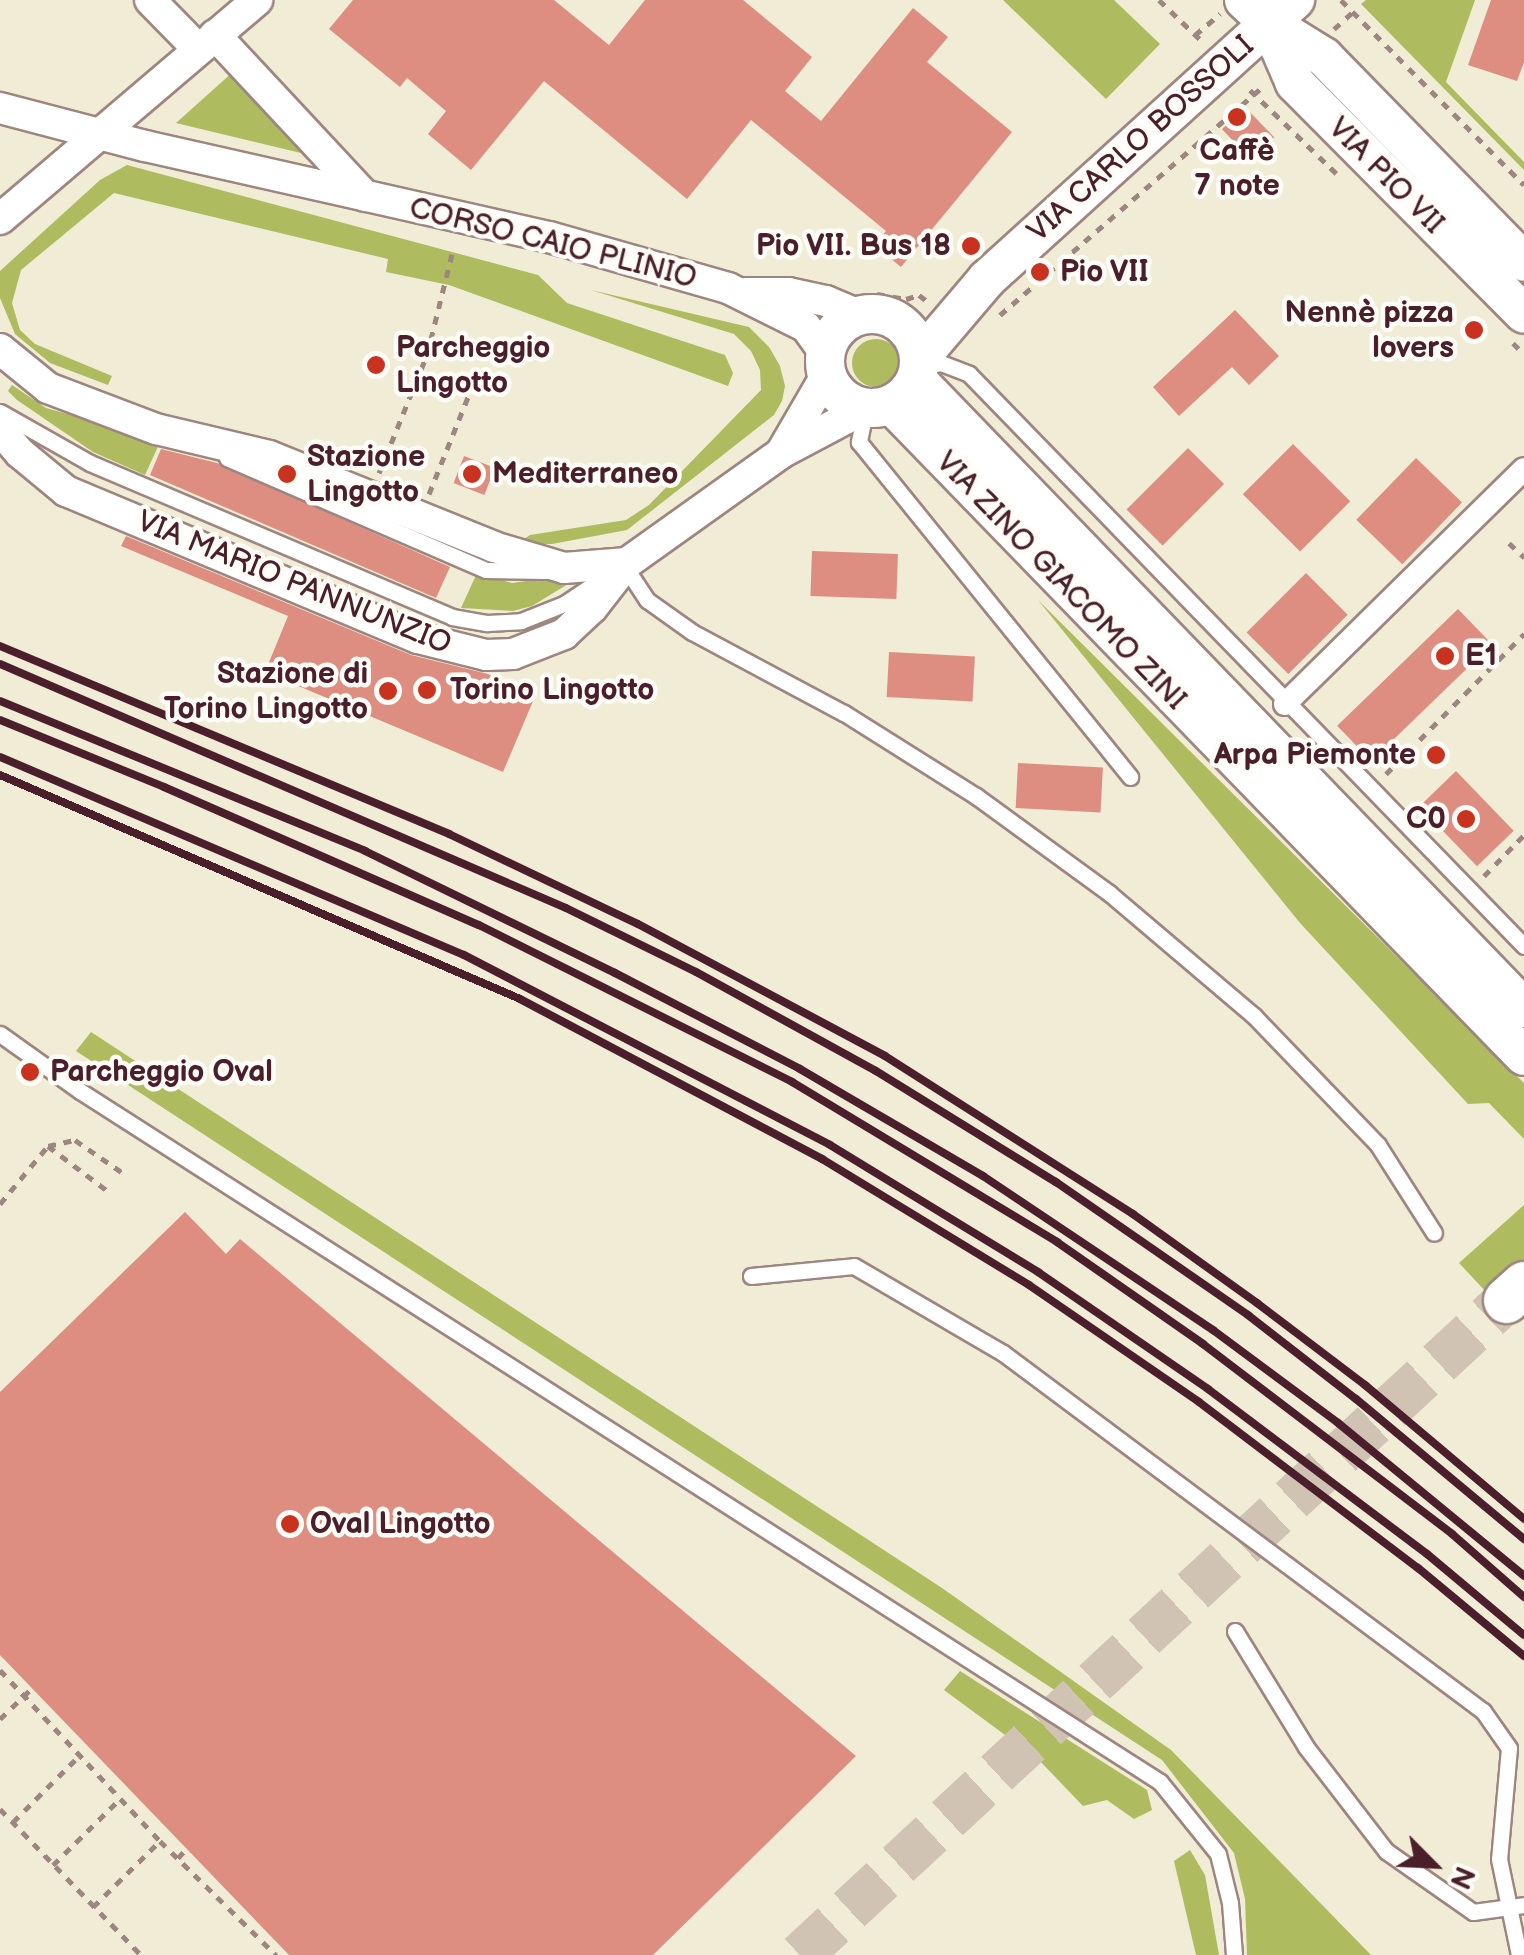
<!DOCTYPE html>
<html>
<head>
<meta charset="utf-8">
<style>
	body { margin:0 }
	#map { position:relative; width:1524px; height:1955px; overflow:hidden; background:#f1ecd5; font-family:"Balsamiq Sans",sans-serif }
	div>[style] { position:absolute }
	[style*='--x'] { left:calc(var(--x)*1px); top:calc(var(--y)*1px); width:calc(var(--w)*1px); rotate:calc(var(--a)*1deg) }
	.green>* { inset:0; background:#aebc5f }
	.round { border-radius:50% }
	.building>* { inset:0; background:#de8e81; transform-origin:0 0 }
	.primary-tunnel>* { height:45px; margin-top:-22.5px; transform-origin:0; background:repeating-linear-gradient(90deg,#d0c3b3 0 45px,transparent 0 67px) }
	.path>* { height:5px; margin-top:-2.5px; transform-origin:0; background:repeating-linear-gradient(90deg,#9e8680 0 8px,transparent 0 16px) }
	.roads { filter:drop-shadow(2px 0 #9e8680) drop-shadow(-2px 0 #9e8680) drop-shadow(0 2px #9e8680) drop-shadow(0 -2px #9e8680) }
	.service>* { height:15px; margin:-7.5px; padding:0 7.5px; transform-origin:7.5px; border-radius:7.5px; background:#fff }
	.pedestrian>* { height:22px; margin:-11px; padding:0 11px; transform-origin:11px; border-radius:11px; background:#fff }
	.minor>* { height:30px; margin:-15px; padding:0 15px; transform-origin:15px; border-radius:15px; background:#fff }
	.tertiary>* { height:38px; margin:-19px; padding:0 19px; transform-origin:19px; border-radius:19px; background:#fff }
	.tertiary>.ring { margin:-19px; padding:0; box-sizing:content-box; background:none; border:38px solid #fff; border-radius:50% }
	.primary>* { height:45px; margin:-22.5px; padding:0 22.5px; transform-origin:22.5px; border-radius:22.5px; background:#fff }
	.rail>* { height:8px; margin:-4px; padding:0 4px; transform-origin:4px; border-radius:4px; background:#4a1f2b }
	.dots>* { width:28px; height:28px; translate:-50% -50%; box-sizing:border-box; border:5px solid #fdfcf7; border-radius:50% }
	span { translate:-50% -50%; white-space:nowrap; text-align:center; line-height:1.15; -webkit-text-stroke:9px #fdfcf7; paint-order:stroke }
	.street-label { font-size:30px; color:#4a1f2b }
	.poi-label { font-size:30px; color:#4a1f2b; font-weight:700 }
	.right { translate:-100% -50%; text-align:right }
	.left { translate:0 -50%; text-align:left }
	.north { position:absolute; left:1384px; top:1815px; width:100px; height:100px; -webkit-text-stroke:8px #fdfcf7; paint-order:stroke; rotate:114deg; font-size:28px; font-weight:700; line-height:40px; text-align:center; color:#4a1f2b }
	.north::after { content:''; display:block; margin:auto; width:35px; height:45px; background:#4a1f2b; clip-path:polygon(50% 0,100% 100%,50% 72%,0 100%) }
</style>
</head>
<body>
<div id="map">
	<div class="green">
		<i style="clip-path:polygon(1003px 0,1114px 0,1160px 44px,1106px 99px)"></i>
		<i style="clip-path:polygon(1366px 0,1475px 0,1446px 82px,1524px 162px,1524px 170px,1361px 4px)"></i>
		<i style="clip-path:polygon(234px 71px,309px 155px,176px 123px)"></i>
		<i style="clip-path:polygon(127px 165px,538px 275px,567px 303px,725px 355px,733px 373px,728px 386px,449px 285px,386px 272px,388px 259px,114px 193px,21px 270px,12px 303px,20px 330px,35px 344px,112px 376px,108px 385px,50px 363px,15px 334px,0 298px,0 271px,100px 180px)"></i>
		<i style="clip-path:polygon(591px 290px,749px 327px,769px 347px,780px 366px,785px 386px,782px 401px,774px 415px,627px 530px,552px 544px,517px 544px,530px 535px,626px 520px,649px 505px,761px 390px,760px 370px,751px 351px,734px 334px)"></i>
		<i class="round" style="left:852px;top:339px;width:48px;height:48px"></i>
		<i style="clip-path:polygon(12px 385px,46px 408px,161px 440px,145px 475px,93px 452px,17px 400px,8px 391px)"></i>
		<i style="clip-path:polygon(477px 573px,512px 583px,569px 575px,573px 581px,532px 606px,513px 611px,461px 608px)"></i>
		<i style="clip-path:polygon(1038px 600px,1524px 1083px,1524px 1139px,1489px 1103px,1468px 1104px,1300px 923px)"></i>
		<i style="clip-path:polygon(91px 1032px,942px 1588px,1171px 1750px,1371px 1955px,1247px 1955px,1245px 1899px,1234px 1853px,1162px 1760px,76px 1051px)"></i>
		<i style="clip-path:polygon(1524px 1205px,1524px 1259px,1488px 1294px,1459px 1263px)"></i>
		<i style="clip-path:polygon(960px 1671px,1147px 1790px,1152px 1810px,1134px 1819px,1107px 1800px,1083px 1806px,1039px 1760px,944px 1690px)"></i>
		<i style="clip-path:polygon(1190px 1850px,1205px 1875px,1219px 1955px,1196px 1955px,1174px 1861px)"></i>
	</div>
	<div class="building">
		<i style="clip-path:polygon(353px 0,554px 0,609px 45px,645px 0,743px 0,812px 57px,785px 91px,821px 121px,913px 8px,948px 37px,927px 62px,1012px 132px,901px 267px,874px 245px,886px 231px,751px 120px,687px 199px,544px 81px,471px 170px,428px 134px,446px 111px,407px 78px,400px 87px,329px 29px)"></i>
		<i style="clip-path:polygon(1491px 0,1524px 0,1524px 62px,1517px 81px,1468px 65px)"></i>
		<i style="left:1245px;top:107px;width:42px;height:32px;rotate:46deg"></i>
		<i style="clip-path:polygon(1235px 310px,1279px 356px,1249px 385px,1232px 367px,1179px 416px,1153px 387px)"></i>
		<i style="left:1293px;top:444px;width:81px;height:71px;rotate:45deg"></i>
		<i style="left:1188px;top:448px;width:51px;height:87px;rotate:45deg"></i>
		<i style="clip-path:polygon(161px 449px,217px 463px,450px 567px,436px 598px,150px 475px)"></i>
		<i style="left:464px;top:456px;width:33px;height:29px;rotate:21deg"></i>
		<i style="left:1416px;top:458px;width:64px;height:86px;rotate:44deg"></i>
		<i style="clip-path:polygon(126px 536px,411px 655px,488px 674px,536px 694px,503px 772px,265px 672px,288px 616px,121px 546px)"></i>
		<i style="left:812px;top:551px;width:86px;height:45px;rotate:2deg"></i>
		<i style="left:1306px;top:573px;width:59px;height:84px;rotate:45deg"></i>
		<i style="left:1458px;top:609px;width:49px;height:168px;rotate:46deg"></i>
		<i style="left:889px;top:652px;width:86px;height:45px;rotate:3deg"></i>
		<i style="left:1018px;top:763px;width:85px;height:45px;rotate:3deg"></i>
		<i style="left:1456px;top:771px;width:83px;height:51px;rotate:46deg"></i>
		<i style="clip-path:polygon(185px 1212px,226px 1254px,240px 1239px,856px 1756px,653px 1955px,289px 1955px,0 1655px,0 1392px)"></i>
	</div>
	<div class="primary-tunnel">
		<i style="--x:800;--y:1955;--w:963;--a:-42.85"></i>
	</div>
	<div class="path">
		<i style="--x:1159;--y:0;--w:62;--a:43.7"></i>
		<i style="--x:1341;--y:0;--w:260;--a:45.3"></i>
		<i style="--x:1334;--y:29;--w:27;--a:-42"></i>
		<i style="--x:1195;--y:35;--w:33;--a:-40"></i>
		<i style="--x:1250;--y:90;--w:120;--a:44"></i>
		<i style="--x:877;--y:294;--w:29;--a:10"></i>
		<i style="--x:906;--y:299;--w:14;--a:-17"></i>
		<i style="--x:919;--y:295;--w:10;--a:37"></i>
		<i style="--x:1000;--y:315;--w:349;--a:-41"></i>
		<i style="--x:1513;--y:343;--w:16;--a:45"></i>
		<i style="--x:379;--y:473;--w:127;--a:-67.9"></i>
		<i style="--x:427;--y:355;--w:104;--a:-76.1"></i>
		<i style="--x:429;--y:494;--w:131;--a:-68.1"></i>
		<i style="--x:1509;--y:543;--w:21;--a:43"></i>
		<i style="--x:1386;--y:774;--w:197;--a:-45.4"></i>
		<i style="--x:1484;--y:876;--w:57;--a:-45.7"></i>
		<i style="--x:48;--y:1146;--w:76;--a:37"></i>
		<i style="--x:0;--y:1204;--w:75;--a:-50.4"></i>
		<i style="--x:48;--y:1146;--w:28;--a:-13"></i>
		<i style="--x:75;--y:1140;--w:58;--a:34.5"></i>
		<i style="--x:0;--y:1670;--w:234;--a:46.9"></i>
		<i style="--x:160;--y:1841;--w:163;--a:44.5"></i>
		<i style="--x:0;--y:1719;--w:45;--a:-44.1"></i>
		<i style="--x:0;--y:1809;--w:203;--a:46"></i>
		<i style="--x:13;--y:1822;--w:96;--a:-45"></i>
		<i style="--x:178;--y:1858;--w:13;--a:-48"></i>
		<i style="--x:53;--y:1865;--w:95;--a:-44.6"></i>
		<i style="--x:93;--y:1907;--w:94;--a:-44.6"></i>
	</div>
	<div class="roads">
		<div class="service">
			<i style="--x:923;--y:366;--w:18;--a:-9"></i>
			<i style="--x:941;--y:363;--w:30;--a:21"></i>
			<i style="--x:969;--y:374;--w:797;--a:45.86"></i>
			<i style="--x:866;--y:408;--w:35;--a:102"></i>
			<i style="--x:859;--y:442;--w:431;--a:51"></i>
			<i style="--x:0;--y:412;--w:103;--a:29.5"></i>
			<i style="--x:90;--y:463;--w:393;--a:23"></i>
			<i style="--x:452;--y:617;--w:36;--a:10"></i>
			<i style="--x:487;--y:623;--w:34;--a:-3"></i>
			<i style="--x:521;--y:621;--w:46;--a:-21.6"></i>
			<i style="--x:564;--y:604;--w:48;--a:-34"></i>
			<i style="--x:227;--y:458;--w:282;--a:23.4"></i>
			<i style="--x:486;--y:570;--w:59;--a:1"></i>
			<i style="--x:624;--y:565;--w:42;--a:56.7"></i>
			<i style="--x:647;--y:600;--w:55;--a:35.4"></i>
			<i style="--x:692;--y:632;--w:172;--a:28.1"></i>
			<i style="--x:844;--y:713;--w:156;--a:32.2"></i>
			<i style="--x:976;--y:796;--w:165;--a:36.1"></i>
			<i style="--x:1109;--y:893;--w:190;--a:40.3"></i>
			<i style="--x:1254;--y:1016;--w:179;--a:46.1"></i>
			<i style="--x:1378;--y:1145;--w:104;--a:57.5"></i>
			<i style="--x:0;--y:1034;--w:98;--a:35.5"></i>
			<i style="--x:80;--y:1091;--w:1282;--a:32.61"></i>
			<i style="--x:1160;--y:1782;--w:92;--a:51.1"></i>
			<i style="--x:1218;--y:1854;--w:50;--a:76.2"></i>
			<i style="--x:1230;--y:1903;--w:52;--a:85.6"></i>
			<i style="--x:751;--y:1276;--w:103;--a:-5.5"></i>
			<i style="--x:854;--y:1266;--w:173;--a:30.3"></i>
			<i style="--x:1003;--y:1353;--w:599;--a:36.72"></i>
			<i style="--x:1483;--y:1711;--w:45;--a:54.9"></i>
			<i style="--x:1509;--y:1748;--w:111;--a:95.1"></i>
			<i style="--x:1499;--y:1859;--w:98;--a:78.2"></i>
			<i style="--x:1235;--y:1631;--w:136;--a:58.5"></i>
			<i style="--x:1306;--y:1747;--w:131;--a:52.4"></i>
			<i style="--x:1386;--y:1851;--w:106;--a:35"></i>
			<i style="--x:1473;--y:1912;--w:51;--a:-7.8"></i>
		</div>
		<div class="pedestrian">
			<i style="--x:1285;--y:704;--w:335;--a:-44.5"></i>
		</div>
		<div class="minor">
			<i style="--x:150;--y:0;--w:69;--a:45.6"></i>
			<i style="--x:215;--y:35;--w:220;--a:47"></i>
			<i style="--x:0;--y:108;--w:150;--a:14.7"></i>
			<i style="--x:145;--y:146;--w:414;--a:12.7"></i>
			<i style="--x:549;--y:237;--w:186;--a:15.9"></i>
			<i style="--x:728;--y:288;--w:87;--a:26.6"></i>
			<i style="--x:806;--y:327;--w:32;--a:54"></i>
			<i style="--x:0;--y:219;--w:338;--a:-40.4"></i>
			<i style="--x:746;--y:293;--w:42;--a:0"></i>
			<i style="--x:788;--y:293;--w:39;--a:12"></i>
			<i style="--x:826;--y:301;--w:36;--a:23"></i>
			<i style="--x:0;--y:349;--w:62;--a:39.1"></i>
			<i style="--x:48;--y:388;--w:116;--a:20.8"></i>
			<i style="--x:156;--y:429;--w:116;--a:13.4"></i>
			<i style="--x:269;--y:456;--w:243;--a:22"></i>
			<i style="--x:494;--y:547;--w:73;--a:16.7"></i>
			<i style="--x:564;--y:568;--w:63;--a:-4.5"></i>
			<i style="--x:0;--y:430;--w:30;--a:49"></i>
			<i style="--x:20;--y:453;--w:60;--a:39.6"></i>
			<i style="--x:66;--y:491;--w:381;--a:22.7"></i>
			<i style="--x:418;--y:638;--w:70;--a:14"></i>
			<i style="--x:486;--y:655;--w:27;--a:-2"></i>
			<i style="--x:513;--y:654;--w:55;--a:-21.4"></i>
			<i style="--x:564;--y:634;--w:38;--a:-43"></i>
			<i style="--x:592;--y:608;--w:57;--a:-52.1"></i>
			<i style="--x:627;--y:563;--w:189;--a:-35.5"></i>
			<i style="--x:781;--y:453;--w:96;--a:-27.9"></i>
			<i style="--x:781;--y:453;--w:91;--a:-59.8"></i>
		</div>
		<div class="tertiary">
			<i style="--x:1244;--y:0;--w:34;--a:43"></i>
			<i style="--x:1269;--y:23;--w:65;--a:31.7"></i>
			<i style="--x:1324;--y:57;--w:286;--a:45.7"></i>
			<i style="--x:1269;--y:23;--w:65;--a:66.6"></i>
			<i style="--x:1295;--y:83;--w:325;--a:45.2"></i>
			<i class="ring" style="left:825px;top:314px;width:56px;height:56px"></i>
			<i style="--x:919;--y:359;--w:105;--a:-49.6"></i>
			<i style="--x:987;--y:279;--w:416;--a:-42.2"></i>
			<i style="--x:916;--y:379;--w:875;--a:45.97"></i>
			<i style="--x:892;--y:405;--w:907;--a:45.85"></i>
		</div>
		<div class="primary">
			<i style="--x:1506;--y:1300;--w:24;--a:-42"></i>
		</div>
	</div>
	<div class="rail">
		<i style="--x:0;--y:646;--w:487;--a:22.7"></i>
		<i style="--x:449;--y:834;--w:209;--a:25.5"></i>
		<i style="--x:638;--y:924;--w:280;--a:28.1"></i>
		<i style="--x:885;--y:1056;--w:294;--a:32.5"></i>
		<i style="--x:1133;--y:1214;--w:153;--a:35.7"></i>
		<i style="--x:1257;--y:1303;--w:136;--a:37.2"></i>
		<i style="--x:1365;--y:1385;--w:208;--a:40.1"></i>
		<i style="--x:0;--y:664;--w:616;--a:23.32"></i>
		<i style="--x:566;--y:908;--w:145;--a:26.2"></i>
		<i style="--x:696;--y:972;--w:205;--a:28.8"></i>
		<i style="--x:876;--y:1071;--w:211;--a:31.7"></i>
		<i style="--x:1056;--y:1182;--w:234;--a:34.7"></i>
		<i style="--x:1248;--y:1315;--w:137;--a:37.9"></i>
		<i style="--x:1356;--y:1399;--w:219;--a:39.8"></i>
		<i style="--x:0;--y:701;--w:395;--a:22.3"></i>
		<i style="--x:365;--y:851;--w:278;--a:26"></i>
		<i style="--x:615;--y:973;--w:208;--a:27.4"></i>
		<i style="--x:800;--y:1069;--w:212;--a:30.3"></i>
		<i style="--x:983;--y:1176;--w:277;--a:33.8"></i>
		<i style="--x:1213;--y:1330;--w:156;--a:36.6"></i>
		<i style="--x:1338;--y:1423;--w:241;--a:39.4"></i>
		<i style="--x:0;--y:720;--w:177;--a:22.2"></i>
		<i style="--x:164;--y:787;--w:344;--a:23.7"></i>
		<i style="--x:479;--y:925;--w:350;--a:26.6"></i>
		<i style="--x:792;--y:1082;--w:310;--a:31.1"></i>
		<i style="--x:1057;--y:1242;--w:178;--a:34.9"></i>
		<i style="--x:1203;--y:1344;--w:313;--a:37.3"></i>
		<i style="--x:1452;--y:1534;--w:96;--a:41.2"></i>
		<i style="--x:0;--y:757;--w:504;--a:23.11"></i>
		<i style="--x:464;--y:955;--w:412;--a:27.4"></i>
		<i style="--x:830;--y:1145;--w:244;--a:31.4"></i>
		<i style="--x:1038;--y:1272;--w:206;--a:34.5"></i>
		<i style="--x:1208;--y:1389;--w:274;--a:37"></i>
		<i style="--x:1427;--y:1554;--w:126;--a:39.9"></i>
		<i style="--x:0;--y:775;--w:566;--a:23.3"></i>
		<i style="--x:520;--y:999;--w:342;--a:27.9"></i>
		<i style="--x:822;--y:1159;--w:242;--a:31.3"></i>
		<i style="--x:1029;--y:1285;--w:206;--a:34.5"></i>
		<i style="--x:1199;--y:1402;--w:275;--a:37.2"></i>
		<i style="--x:1418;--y:1568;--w:138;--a:39.7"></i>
	</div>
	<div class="dots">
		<i style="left:1237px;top:117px;background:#c8321e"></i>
		<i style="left:971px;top:246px;background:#c8321e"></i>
		<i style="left:1040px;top:272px;background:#c8321e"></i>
		<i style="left:1474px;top:330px;background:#c8321e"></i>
		<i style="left:376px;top:365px;background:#c8321e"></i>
		<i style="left:287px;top:474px;background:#c8321e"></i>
		<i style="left:472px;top:474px;background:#c8321e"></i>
		<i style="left:1445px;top:656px;background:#c8321e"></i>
		<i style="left:427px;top:690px;background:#c8321e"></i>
		<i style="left:388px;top:691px;background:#c8321e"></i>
		<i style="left:1436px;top:755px;background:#c8321e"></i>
		<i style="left:1466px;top:819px;background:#c8321e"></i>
		<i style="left:30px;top:1072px;background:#c8321e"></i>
		<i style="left:290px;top:1524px;background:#c8321e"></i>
	</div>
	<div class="street-label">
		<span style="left:1141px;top:139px;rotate:-42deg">VIA CARLO BOSSOLI</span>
		<span style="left:1386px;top:176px;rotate:45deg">VIA PIO VII</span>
		<span style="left:553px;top:243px;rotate:14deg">CORSO CAIO PLINIO</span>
		<span style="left:1061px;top:581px;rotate:46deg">VIA ZINO GIACOMO ZINI</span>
		<span style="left:294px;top:583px;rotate:22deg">VIA MARIO PANNUNZIO</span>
	</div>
	<div class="poi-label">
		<span style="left:1237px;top:168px">Caffè<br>7 note</span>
		<span class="right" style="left:951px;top:246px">Pio VII. Bus 18</span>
		<span class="left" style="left:1060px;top:272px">Pio VII</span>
		<span class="right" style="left:1454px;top:330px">Nennè pizza<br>lovers</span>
		<span class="left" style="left:396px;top:365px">Parcheggio<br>Lingotto</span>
		<span class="left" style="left:307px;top:474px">Stazione<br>Lingotto</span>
		<span class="left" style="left:492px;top:474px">Mediterraneo</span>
		<span class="left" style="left:1465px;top:656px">E1</span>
		<span class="right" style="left:368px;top:691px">Stazione di<br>Torino Lingotto</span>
		<span class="left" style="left:450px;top:690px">Torino Lingotto</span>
		<span class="right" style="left:1416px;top:755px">Arpa Piemonte</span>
		<span class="right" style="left:1446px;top:819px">C0</span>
		<span class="left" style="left:50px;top:1072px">Parcheggio Oval</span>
		<span class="left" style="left:310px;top:1524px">Oval Lingotto</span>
	</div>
	<div class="north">N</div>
</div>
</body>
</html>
